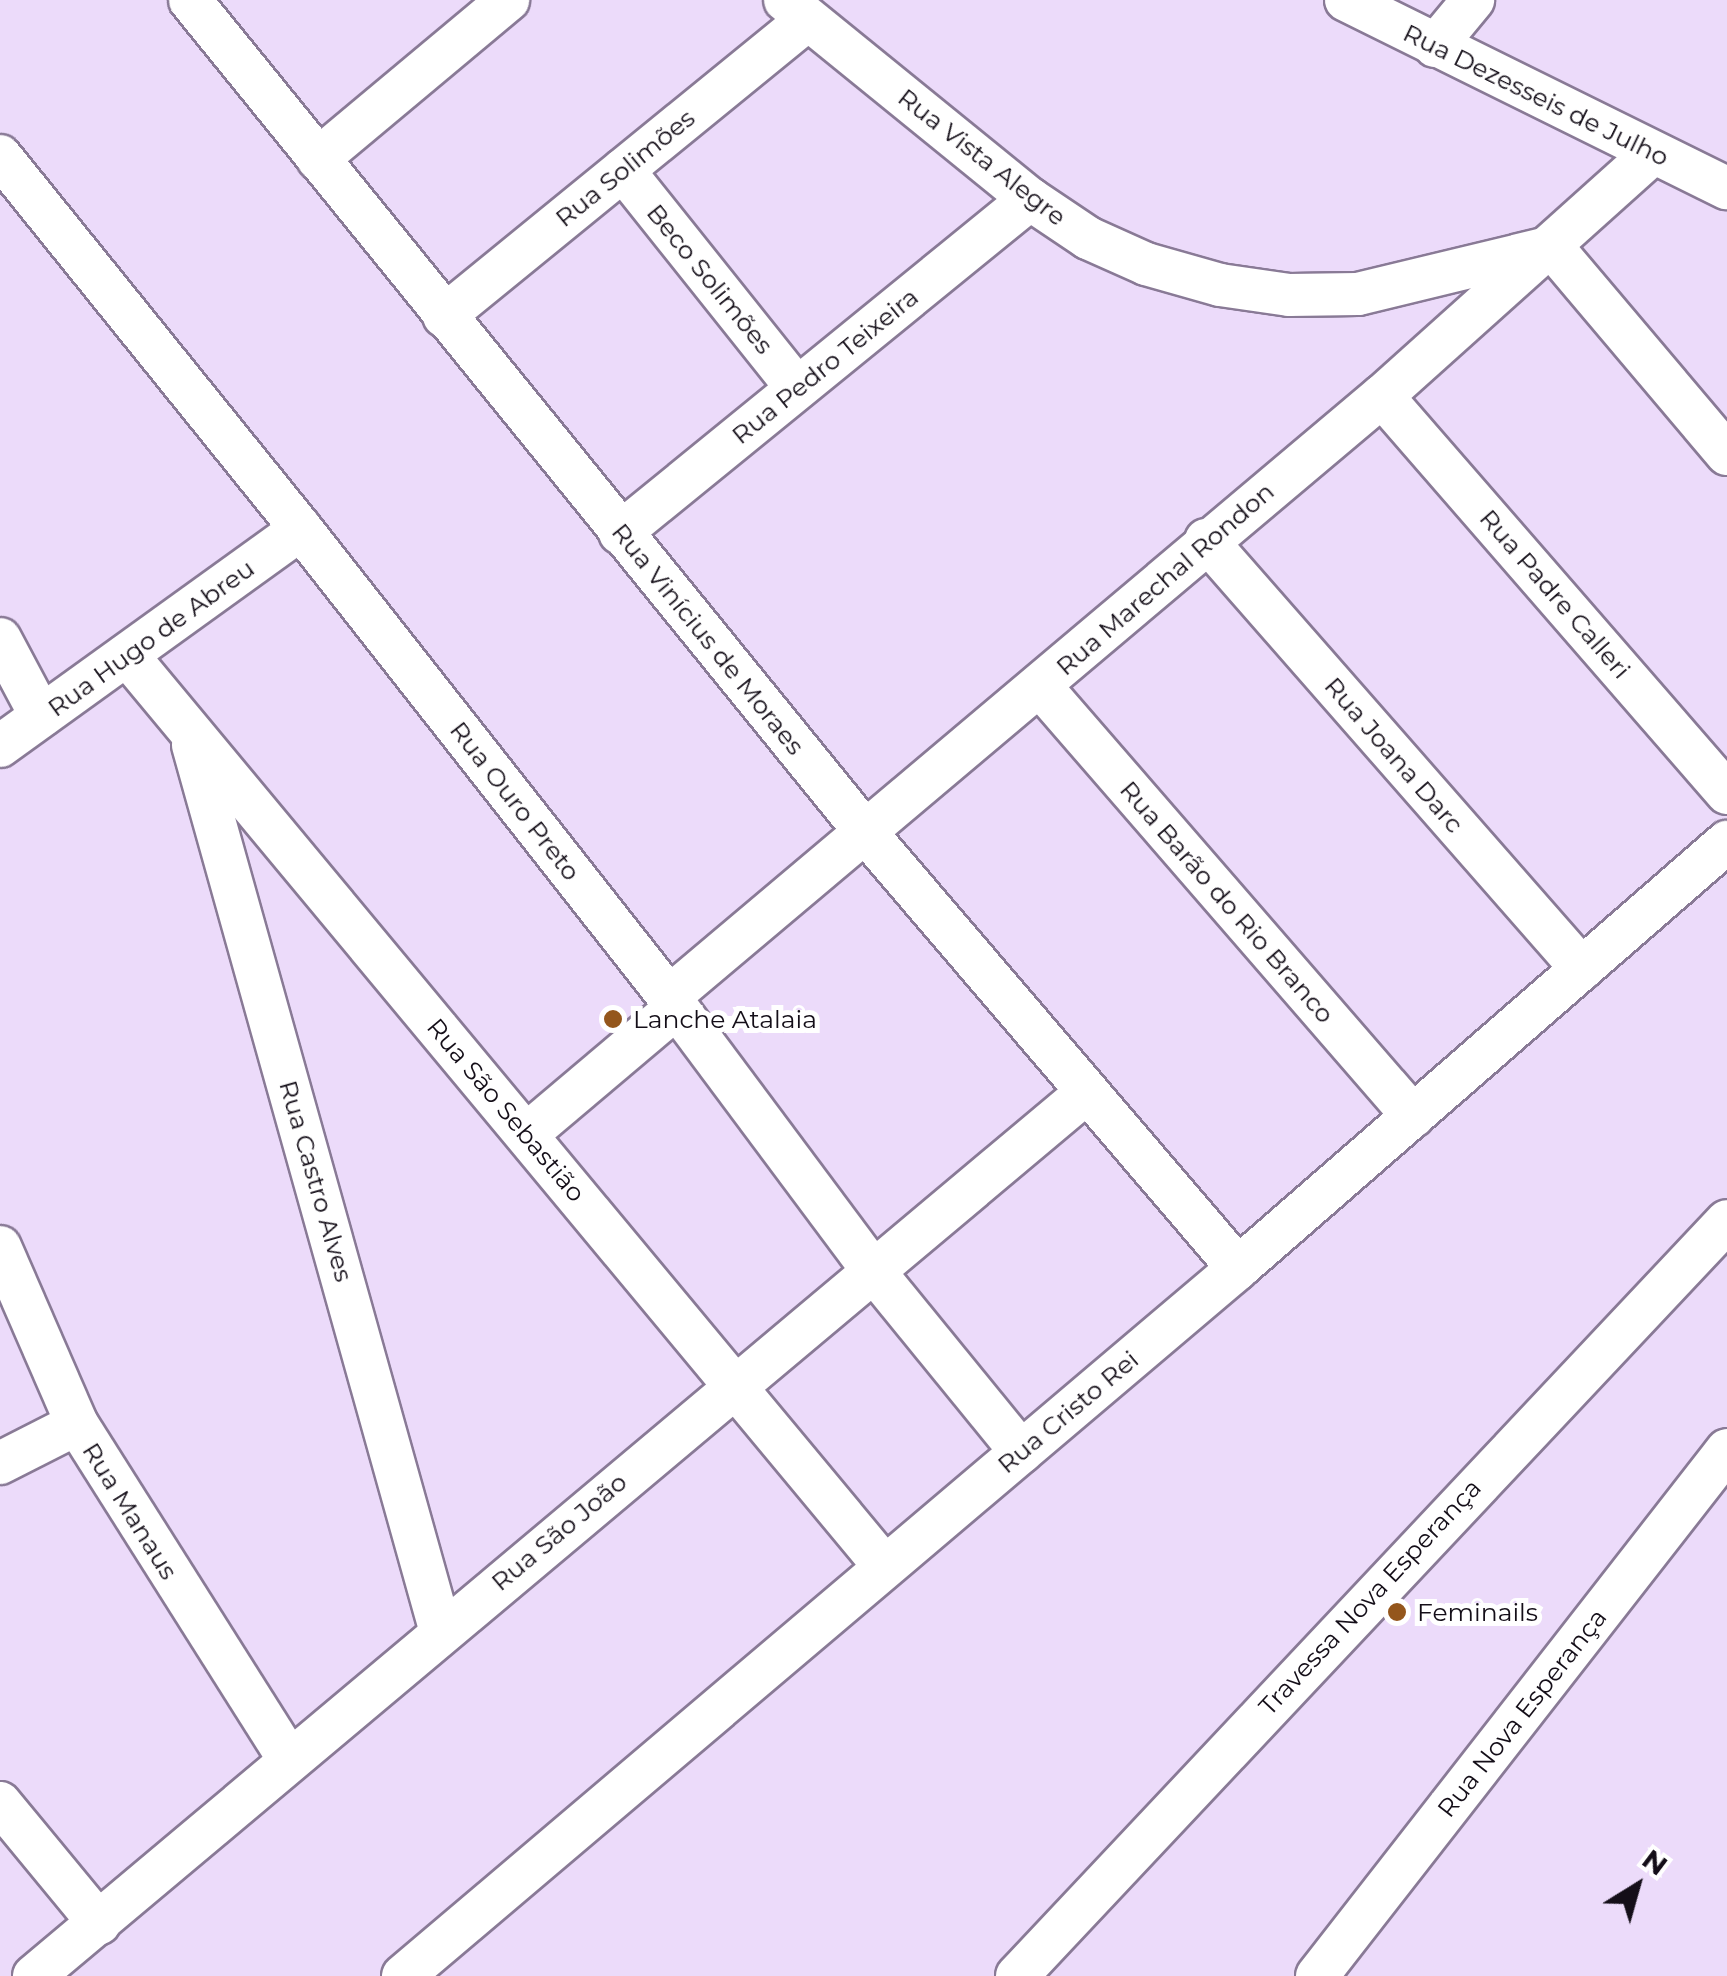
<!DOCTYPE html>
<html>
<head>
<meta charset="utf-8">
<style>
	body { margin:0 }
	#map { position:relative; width:1727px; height:1976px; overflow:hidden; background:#ecdbfa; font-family:Montserrat,sans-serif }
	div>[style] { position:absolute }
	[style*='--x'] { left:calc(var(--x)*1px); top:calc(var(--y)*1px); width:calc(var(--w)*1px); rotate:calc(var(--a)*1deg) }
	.roads { filter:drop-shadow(2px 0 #897a96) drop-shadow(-2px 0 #897a96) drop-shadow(0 2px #897a96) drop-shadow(0 -2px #897a96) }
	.minor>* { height:42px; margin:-21px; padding:0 21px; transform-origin:21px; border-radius:21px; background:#fff }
	.dots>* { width:28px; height:28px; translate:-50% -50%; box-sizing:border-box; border:5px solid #fff; border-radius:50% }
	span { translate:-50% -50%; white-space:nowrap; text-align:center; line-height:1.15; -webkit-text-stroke:10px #fff; paint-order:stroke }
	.street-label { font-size:25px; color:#140e18 }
	.poi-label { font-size:25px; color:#140e18 }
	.left { translate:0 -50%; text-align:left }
	.north { position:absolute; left:1587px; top:1836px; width:100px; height:100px; -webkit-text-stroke:8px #fff; paint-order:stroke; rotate:37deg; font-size:28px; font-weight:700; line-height:40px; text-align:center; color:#140e18 }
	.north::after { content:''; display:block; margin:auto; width:35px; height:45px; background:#140e18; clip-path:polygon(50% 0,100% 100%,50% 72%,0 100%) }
</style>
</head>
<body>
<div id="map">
	<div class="roads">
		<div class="minor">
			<i style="--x:190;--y:0;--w:1074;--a:50.93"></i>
			<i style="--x:867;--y:834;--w:571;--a:49.47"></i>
			<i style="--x:785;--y:0;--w:316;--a:39.1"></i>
			<i style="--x:1030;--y:199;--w:70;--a:33.9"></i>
			<i style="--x:1088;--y:238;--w:64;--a:24.1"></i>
			<i style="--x:1146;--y:264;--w:77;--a:15.8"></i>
			<i style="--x:1220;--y:285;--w:70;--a:8.2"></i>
			<i style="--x:1289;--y:295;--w:69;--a:-0.8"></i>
			<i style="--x:1358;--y:294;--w:200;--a:-13.6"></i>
			<i style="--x:1552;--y:247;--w:271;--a:49.8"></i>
			<i style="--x:1346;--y:0;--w:425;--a:26.3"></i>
			<i style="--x:1435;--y:46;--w:60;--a:-50.4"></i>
			<i style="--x:0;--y:156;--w:479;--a:51.1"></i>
			<i style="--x:301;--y:529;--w:595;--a:51.82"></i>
			<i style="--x:669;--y:997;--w:339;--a:53.3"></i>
			<i style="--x:872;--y:1269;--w:236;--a:50.8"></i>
			<i style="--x:318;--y:159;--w:248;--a:-39.9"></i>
			<i style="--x:623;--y:170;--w:279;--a:51.4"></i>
			<i style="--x:444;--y:316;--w:468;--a:-39.2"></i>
			<i style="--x:1382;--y:396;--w:526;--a:49.01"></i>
			<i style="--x:620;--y:533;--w:529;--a:-39.17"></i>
			<i style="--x:1206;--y:540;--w:570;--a:48.77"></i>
			<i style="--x:0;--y:639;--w:87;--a:62"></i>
			<i style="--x:127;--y:655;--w:1184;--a:50.27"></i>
			<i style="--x:1041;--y:687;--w:568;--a:49.07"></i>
			<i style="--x:193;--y:745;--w:921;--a:74.38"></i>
			<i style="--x:0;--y:746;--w:371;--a:-35.8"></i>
			<i style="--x:669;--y:997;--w:933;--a:-40.13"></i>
			<i style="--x:1382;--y:396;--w:364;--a:-41.9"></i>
			<i style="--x:527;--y:1134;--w:195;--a:-40.2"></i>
			<i style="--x:0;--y:1247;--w:193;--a:66.5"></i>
			<i style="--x:77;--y:1424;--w:395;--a:57.7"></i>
			<i style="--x:0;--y:1463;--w:86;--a:-26.9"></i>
			<i style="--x:0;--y:1803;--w:156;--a:50.5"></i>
			<i style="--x:34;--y:1976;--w:1375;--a:-40.01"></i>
			<i style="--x:403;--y:1976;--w:1095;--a:-40.29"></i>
			<i style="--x:1238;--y:1268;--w:649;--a:-41.06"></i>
			<i style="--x:1017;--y:1976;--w:1036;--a:-46.76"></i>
			<i style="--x:1317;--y:1976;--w:667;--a:-52.06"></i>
		</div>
	</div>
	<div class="dots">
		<i style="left:613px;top:1019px;background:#94561c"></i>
		<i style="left:1397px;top:1612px;background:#94561c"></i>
	</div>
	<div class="street-label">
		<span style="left:1536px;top:95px;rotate:26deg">Rua Dezesseis de Julho</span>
		<span style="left:982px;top:157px;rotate:38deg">Rua Vista Alegre</span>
		<span style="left:625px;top:168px;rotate:-39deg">Rua Solimões</span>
		<span style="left:710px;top:279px;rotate:51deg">Beco Solimões</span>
		<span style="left:825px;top:366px;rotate:-39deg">Rua Pedro Teixeira</span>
		<span style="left:1165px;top:579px;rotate:-41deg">Rua Marechal Rondon</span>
		<span style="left:1555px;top:594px;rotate:49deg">Rua Padre Calleri</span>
		<span style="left:151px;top:638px;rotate:-36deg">Rua Hugo de Abreu</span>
		<span style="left:708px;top:639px;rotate:51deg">Rua Vinícius de Moraes</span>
		<span style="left:1394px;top:755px;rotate:49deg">Rua Joana Darc</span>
		<span style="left:515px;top:801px;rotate:52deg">Rua Ouro Preto</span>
		<span style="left:1227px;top:902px;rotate:49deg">Rua Barão do Rio Branco</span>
		<span style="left:506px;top:1110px;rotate:50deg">Rua São Sebastião</span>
		<span style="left:316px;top:1181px;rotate:74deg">Rua Castro Alves</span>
		<span style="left:1068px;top:1412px;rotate:-40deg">Rua Cristo Rei</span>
		<span style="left:130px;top:1511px;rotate:58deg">Rua Manaus</span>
		<span style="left:559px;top:1532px;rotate:-40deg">Rua São João</span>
		<span style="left:1370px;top:1597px;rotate:-47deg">Travessa Nova Esperança</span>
		<span style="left:1522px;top:1713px;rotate:-52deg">Rua Nova Esperança</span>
	</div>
	<div class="poi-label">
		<span class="left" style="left:633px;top:1019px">Lanche Atalaia</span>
		<span class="left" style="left:1417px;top:1612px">Feminails</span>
	</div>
	<div class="north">N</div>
</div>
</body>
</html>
